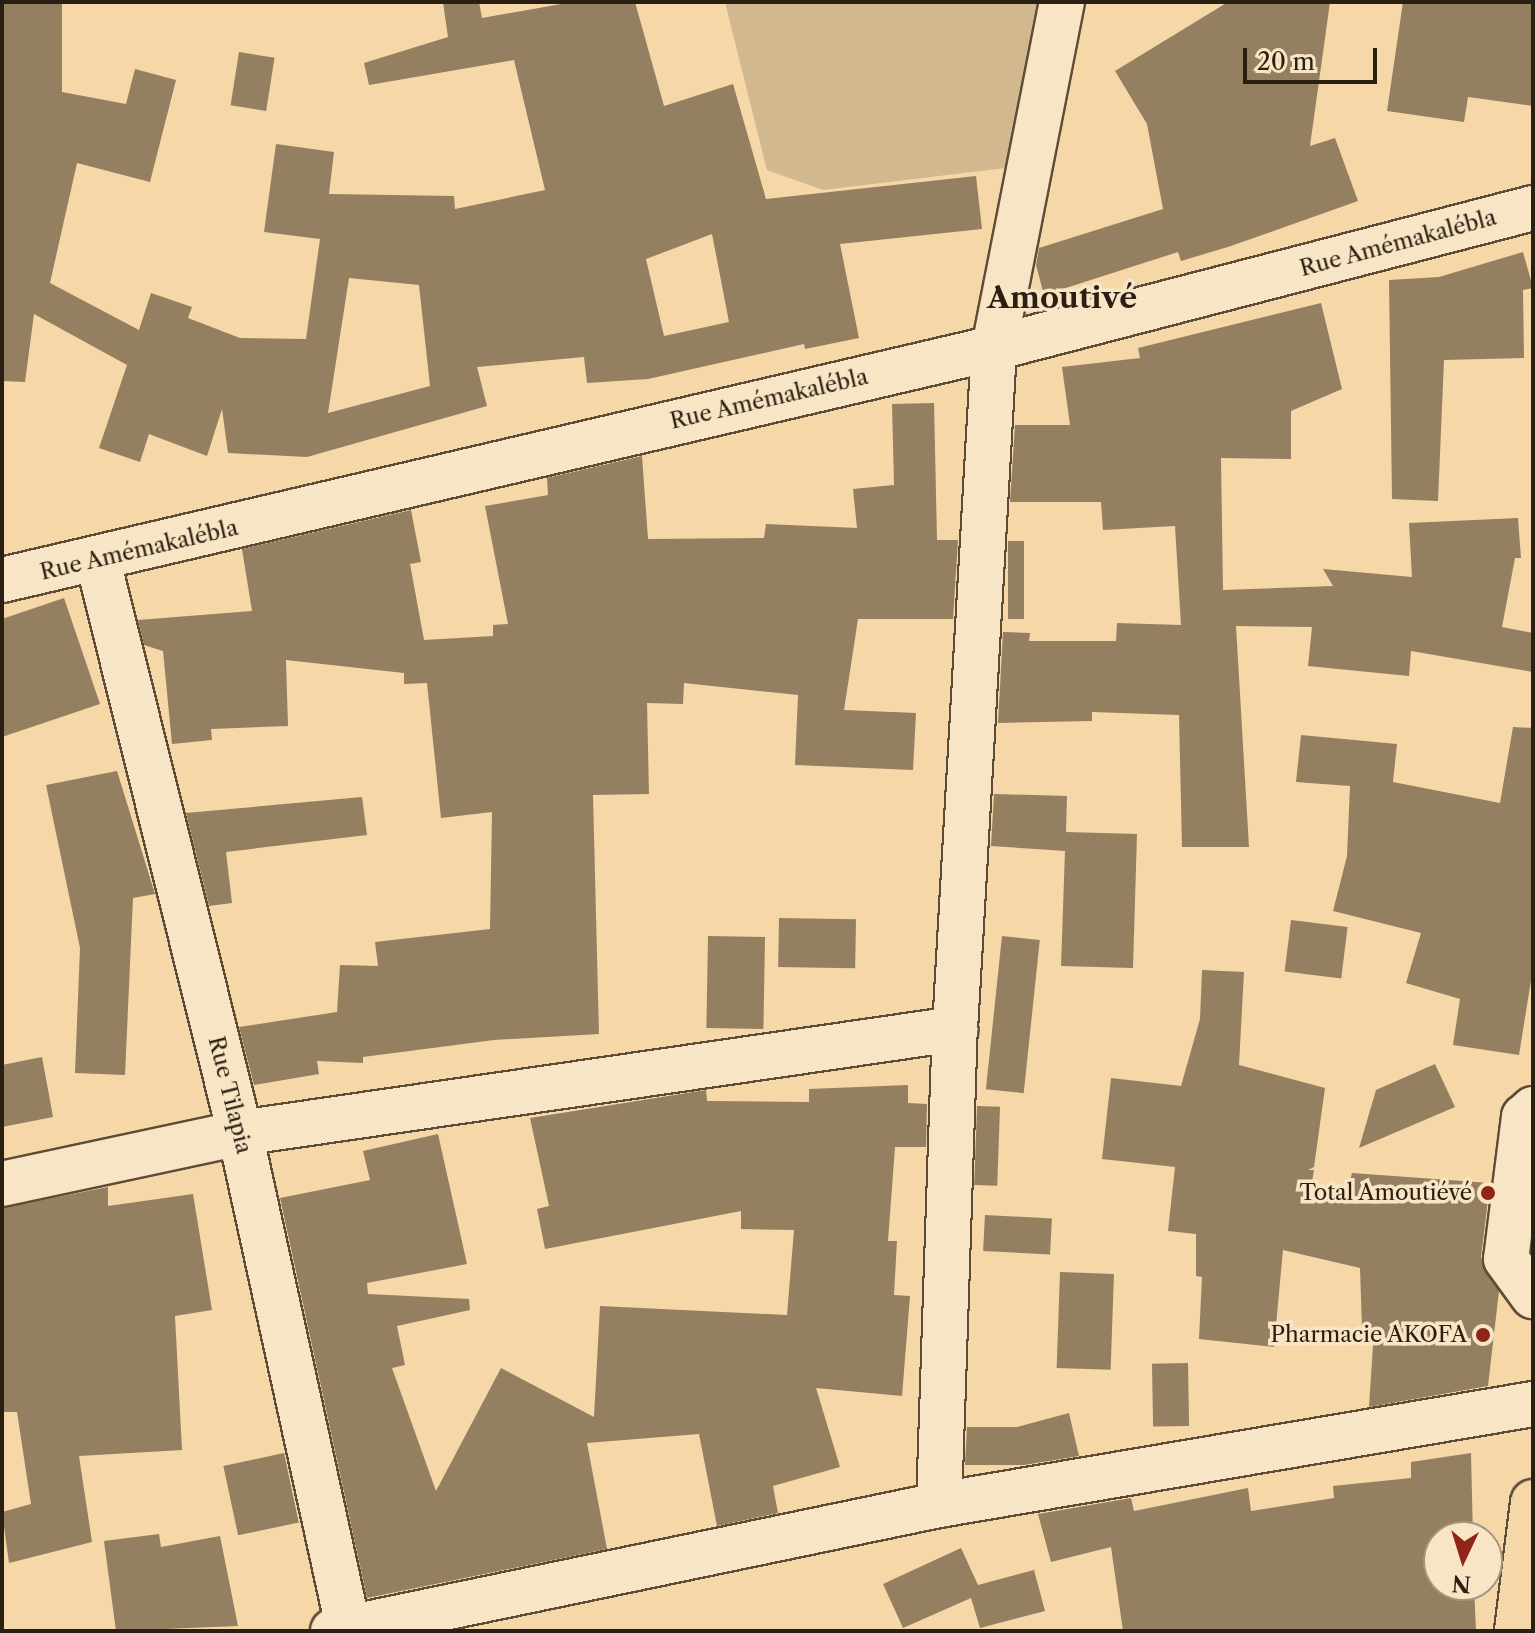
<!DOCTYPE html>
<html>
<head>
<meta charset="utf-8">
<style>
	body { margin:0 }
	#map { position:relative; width:1535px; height:1633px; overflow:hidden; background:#f5d7a8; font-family:"Libre Caslon Text",serif }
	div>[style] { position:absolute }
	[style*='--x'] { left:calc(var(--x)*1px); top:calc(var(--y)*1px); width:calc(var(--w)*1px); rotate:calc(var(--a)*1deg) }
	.green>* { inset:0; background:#d2b88e }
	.building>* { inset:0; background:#947f60; transform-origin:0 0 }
	.roads { filter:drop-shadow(2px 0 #5d4d38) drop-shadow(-2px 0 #5d4d38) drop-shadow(0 2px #5d4d38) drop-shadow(0 -2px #5d4d38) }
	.minor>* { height:44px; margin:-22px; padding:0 22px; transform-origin:22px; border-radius:22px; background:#f8e5c6 }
	.highway>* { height:44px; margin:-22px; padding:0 22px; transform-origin:22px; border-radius:22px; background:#f5d7a8 }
	.dots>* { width:22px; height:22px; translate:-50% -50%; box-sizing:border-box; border:4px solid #f8e5c6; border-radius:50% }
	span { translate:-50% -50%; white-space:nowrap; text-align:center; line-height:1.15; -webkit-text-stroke:7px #f8e5c6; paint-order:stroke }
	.street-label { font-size:22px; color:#2a1f12 }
	.poi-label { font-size:22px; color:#2a1f12 }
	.right { translate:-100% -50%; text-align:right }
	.district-label { font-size:30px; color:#2a1f12; font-weight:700 }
	.frame { position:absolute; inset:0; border:4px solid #2a1f12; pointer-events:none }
	.north { position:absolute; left:1423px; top:1521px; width:80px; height:80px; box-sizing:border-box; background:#f8e5c6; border:2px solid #a6967e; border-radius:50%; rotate:184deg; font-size:22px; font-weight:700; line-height:32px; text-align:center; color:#2a1f12 }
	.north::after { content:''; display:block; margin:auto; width:28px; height:36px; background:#8f2418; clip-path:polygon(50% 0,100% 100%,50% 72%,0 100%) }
	.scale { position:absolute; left:1243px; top:48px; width:134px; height:36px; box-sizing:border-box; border:4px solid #2a1f12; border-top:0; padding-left:10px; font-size:24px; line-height:28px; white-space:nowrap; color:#2a1f12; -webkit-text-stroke:6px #f8e5c6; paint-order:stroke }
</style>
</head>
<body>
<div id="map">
	<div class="green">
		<i style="clip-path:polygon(725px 2px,1063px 2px,1030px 165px,823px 190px,767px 170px)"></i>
	</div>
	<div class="building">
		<i style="clip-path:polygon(evenodd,2px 2px,62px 2px,62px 92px,126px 104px,135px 69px,176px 80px,150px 182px,77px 163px,50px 283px,139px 330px,151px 293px,192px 307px,188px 318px,240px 338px,306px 339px,320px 239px,264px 232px,276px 144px,334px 152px,329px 194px,454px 196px,455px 209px,545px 190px,514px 60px,369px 85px,364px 63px,448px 37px,443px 2px,479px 2px,482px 18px,572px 2px,635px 2px,664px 106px,733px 84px,766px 199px,976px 176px,982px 229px,840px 244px,859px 338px,805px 349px,804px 344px,648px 379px,587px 383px,584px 357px,477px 367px,487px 406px,307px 457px,228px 453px,222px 409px,207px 456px,149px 434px,140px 462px,99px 448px,127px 365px,34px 314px,25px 382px,2px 381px,2px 2px,712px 234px,729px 322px,664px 336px,646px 259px,712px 234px,2px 2px,349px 278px,419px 285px,430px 386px,328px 413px,349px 278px)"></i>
		<i style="clip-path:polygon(1228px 2px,1330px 2px,1310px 146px,1335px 138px,1358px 201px,1231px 246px,1181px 261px,1178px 252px,1044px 295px,1036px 265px,1039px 248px,1163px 209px,1147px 124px,1115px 71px)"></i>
		<i style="clip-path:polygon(1403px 2px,1533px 2px,1533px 106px,1468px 97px,1464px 122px,1387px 111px)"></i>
		<i style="left:239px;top:52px;width:36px;height:54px;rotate:9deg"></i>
		<i style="clip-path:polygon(1523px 252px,1533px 288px,1523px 290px,1524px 358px,1444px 360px,1438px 501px,1392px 499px,1389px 280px,1439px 277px)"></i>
		<i style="clip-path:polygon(1321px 303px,1342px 389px,1291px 411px,1291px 459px,1221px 458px,1223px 590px,1333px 586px,1323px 569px,1412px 577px,1409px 523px,1518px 518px,1521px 558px,1515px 558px,1502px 627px,1533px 633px,1533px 672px,1411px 651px,1409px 676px,1308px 666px,1312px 627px,1236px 626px,1249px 847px,1182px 847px,1179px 715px,1092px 712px,1092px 721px,998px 723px,1003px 632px,1030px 633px,1029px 641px,1116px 641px,1117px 623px,1181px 625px,1175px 526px,1103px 530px,1101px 502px,1010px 502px,1015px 425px,1070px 425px,1062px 367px,1140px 358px,1138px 348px)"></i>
		<i style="clip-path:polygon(934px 403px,937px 540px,958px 540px,953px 619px,858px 619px,844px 710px,916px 713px,913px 770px,795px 765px,798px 695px,684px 683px,683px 704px,647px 703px,649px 794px,593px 795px,599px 1034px,494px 1040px,363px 1057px,363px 1063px,317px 1061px,319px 1074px,254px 1085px,239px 1027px,337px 1012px,340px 965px,378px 966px,375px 942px,490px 929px,492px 812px,441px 818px,427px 683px,404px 684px,404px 673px,286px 660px,288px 726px,211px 729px,212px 740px,172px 744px,163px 651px,144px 645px,138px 620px,252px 611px,242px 549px,411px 510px,421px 562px,410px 564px,424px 640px,493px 636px,493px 625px,508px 624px,485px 506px,548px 495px,547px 478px,642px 456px,648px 539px,764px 538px,766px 524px,857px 528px,853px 489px,894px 485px,892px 404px)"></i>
		<i style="left:1008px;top:541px;width:16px;height:78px"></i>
		<i style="clip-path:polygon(64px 598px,100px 704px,2px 737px,2px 619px)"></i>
		<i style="clip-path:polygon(1513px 727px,1533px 728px,1533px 968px,1519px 1055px,1453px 1045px,1460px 999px,1406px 983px,1421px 933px,1333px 911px,1347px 856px,1350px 786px,1296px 782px,1301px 735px,1397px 744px,1393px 782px,1500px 803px)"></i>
		<i style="clip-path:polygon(117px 771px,155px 894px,133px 898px,125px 1075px,75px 1073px,80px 948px,46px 785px)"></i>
		<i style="clip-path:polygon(994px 794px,1067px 796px,1066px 832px,1137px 834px,1133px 968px,1061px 966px,1065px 851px,991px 846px)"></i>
		<i style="clip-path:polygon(362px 797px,367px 835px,226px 852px,232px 903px,209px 906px,186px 813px)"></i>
		<i style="left:779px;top:918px;width:77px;height:49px;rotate:1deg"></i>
		<i style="left:1291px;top:920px;width:57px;height:52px;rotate:7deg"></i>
		<i style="left:708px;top:936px;width:57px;height:92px;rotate:1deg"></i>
		<i style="left:1002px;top:936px;width:38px;height:154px;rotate:6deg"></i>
		<i style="clip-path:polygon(1202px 970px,1244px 972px,1239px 1065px,1325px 1088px,1314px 1167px,1308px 1170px,1314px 1170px,1311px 1189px,1346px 1196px,1352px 1173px,1490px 1183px,1481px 1257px,1499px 1291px,1488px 1386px,1369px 1407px,1374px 1330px,1362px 1329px,1360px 1268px,1283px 1250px,1274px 1347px,1199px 1339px,1202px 1277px,1196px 1276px,1196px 1234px,1168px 1231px,1175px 1167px,1102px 1159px,1111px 1078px,1181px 1086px,1200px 1019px)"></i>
		<i style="clip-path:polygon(42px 1057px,53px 1117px,2px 1127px,2px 1065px)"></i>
		<i style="clip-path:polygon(1435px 1064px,1455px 1107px,1359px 1148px,1376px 1090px)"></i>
		<i style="clip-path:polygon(908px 1085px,908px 1103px,927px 1104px,926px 1147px,895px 1147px,888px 1241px,897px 1241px,894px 1295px,910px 1296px,902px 1396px,816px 1388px,840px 1467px,773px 1486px,778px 1513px,717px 1526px,699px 1434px,587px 1443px,607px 1549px,367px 1598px,280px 1198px,370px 1180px,363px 1151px,438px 1134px,467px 1264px,367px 1283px,368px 1294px,469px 1299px,470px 1310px,397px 1326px,405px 1365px,392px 1368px,436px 1491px,501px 1368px,594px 1417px,600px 1306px,787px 1315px,794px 1230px,741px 1229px,741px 1211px,545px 1249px,537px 1209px,549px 1206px,530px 1118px,706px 1090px,707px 1101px,809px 1102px,809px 1089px)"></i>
		<i style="left:977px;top:1106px;width:23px;height:79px;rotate:2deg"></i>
		<i style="clip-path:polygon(108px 1187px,108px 1206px,193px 1194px,212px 1310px,175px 1316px,182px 1450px,79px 1456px,92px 1542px,9px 1563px,2px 1512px,31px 1504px,17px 1412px,2px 1412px,2px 1208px)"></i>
		<i style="left:985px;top:1215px;width:67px;height:36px;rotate:3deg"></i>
		<i style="left:1060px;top:1272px;width:54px;height:96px;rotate:2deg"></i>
		<i style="left:1188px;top:1363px;width:63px;height:36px;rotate:89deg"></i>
		<i style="clip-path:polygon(1069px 1413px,1079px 1456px,1024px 1465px,965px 1465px,967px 1427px,1017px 1427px)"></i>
		<i style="left:284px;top:1453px;width:71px;height:62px;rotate:78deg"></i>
		<i style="clip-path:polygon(1471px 1453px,1473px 1537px,1439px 1537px,1439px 1585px,1474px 1585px,1476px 1631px,1123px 1631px,1111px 1547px,1051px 1562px,1038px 1514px,1131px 1498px,1134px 1511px,1248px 1488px,1251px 1511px,1334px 1498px,1333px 1486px,1411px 1478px,1411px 1462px)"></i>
		<i style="clip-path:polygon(159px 1534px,161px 1547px,220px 1536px,238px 1626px,116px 1631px,104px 1541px)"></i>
		<i style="clip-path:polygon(961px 1548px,978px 1585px,1034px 1570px,1045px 1611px,980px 1628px,971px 1598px,903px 1628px,883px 1584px)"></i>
	</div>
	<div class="roads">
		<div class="minor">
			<i style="--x:98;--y:561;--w:589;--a:76.06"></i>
			<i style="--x:240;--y:1133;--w:510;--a:77.65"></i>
			<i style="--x:2;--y:580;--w:1019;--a:-13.16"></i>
			<i style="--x:994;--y:348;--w:557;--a:-14.56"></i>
			<i style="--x:1533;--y:1109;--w:12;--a:138"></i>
			<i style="--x:1524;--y:1117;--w:143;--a:97.2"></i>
			<i style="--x:1506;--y:1259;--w:46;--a:53.9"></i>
			<i style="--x:2;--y:1184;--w:243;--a:-12.1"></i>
			<i style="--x:240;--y:1133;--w:723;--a:-8.28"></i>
			<i style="--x:939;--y:1505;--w:476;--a:-88.1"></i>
			<i style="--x:955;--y:1029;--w:682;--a:-86.72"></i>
			<i style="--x:994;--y:348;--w:353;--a:-78.9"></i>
			<i style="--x:333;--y:1631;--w:619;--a:-11.75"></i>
			<i style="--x:939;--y:1505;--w:603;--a:-9.65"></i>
		</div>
		<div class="highway">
			<i style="--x:1517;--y:1631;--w:130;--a:-82.9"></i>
		</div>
	</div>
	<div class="dots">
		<i style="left:1488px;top:1193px;background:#8f2418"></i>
		<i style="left:1483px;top:1335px;background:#8f2418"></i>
	</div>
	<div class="street-label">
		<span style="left:1398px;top:243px;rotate:-15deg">Rue Amémakalébla</span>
		<span style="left:769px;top:399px;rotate:-13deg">Rue Amémakalébla</span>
		<span style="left:139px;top:550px;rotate:-13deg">Rue Amémakalébla</span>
		<span style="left:230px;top:1095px;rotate:76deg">Rue Tilapia</span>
	</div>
	<div class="poi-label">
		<span class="right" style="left:1472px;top:1193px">Total Amoutiévé</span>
		<span class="right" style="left:1467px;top:1335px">Pharmacie AKOFA</span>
	</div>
	<div class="district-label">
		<span style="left:1062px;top:298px">Amoutivé</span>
	</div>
	<div class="frame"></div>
	<div class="north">N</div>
	<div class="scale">20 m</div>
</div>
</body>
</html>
